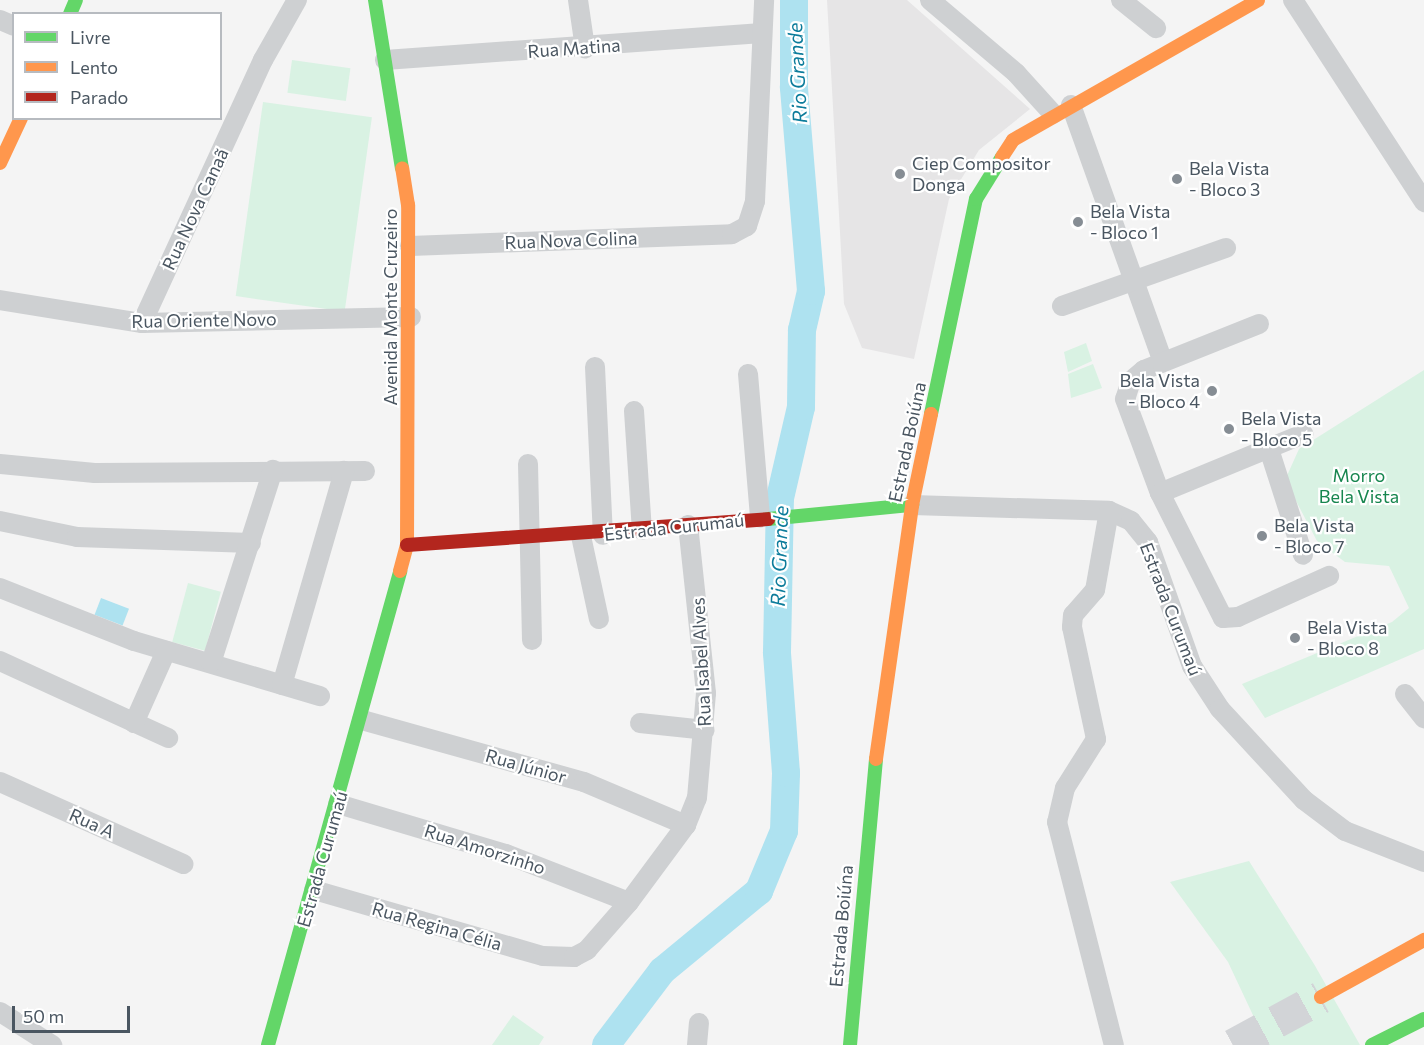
<!DOCTYPE html>
<html>
<head>
<meta charset="utf-8">
<style>
	body { margin:0 }
	#map { position:relative; width:1424px; height:1045px; overflow:hidden; background:#f4f4f4; font-family:Commissioner,sans-serif }
	div>[style] { position:absolute }
	[style*='--x'] { left:calc(var(--x)*1px); top:calc(var(--y)*1px); width:calc(var(--w)*1px); rotate:calc(var(--a)*1deg) }
	.education>* { inset:0; background:#e6e5e6 }
	.green>* { inset:0; background:#d9f2e3; transform-origin:0 0 }
	.water>* { inset:0; background:#aee2f0; transform-origin:0 0 }
	.river>* { height:28px; margin:-14px; padding:0 14px; transform-origin:14px; border-radius:14px; background:#aee2f0 }
	.highway-tunnel>* { height:33px; margin-top:-16.5px; transform-origin:0; background:repeating-linear-gradient(90deg,#d2d4d7 0 33px,transparent 0 49px) }
	.street>* { height:20px; margin:-10px; padding:0 10px; transform-origin:10px; border-radius:10px; background:#ced0d2 }
	.fast>* { height:14px; margin:-7px; padding:0 7px; transform-origin:7px; border-radius:7px; background:#63d668 }
	.slow>* { height:14px; margin:-7px; padding:0 7px; transform-origin:7px; border-radius:7px; background:#ff974d }
	.jam>* { height:14px; margin:-7px; padding:0 7px; transform-origin:7px; border-radius:7px; background:#b3261e }
	.dots>* { width:16px; height:16px; translate:-50% -50%; box-sizing:border-box; border:3px solid #fff; border-radius:50% }
	span { translate:-50% -50%; white-space:nowrap; text-align:center; line-height:1.15; -webkit-text-stroke:4.5px #fff; paint-order:stroke }
	.street-label { font-size:18px; color:#4a5661 }
	.poi-label { font-size:18px; color:#4a5661 }
	.left { translate:0 -50%; text-align:left }
	.right { translate:-100% -50%; text-align:right }
	.park-label { font-size:18px; color:#17864f }
	.water-label { font-size:20px; color:#0c7c9b; font-style:italic }
	.legend { position:absolute; left:12px; top:12px; width:210px; height:108px; box-sizing:border-box; background:#fff; border:2px solid #b7bbc0; margin:0; padding:8px 10px; list-style:none; font-size:18px; color:#4a5661 }
	.legend li { display:flex; align-items:center; gap:12px; height:30px }
	.legend b { width:30px; border:2px solid #b7bbc0 }
	.scale { position:absolute; left:12px; top:1006px; width:118px; height:27px; box-sizing:border-box; border:3px solid #4a5661; border-top:0; padding-left:8px; font-size:18px; line-height:21px; white-space:nowrap; color:#4a5661; -webkit-text-stroke:4px #fff; paint-order:stroke }
</style>
</head>
<body>
<div id="map">
	<div class="education">
		<i style="clip-path:polygon(827px 0,907px 0,1030px 109px,979px 150px,949px 199px,914px 359px,862px 348px,844px 304px)"></i>
	</div>
	<div class="green">
		<i style="left:292px;top:60px;width:59px;height:33px;rotate:8deg"></i>
		<i style="left:263px;top:102px;width:110px;height:196px;rotate:8deg"></i>
		<i style="clip-path:polygon(1086px 343px,1092px 361px,1068px 372px,1064px 352px)"></i>
		<i style="clip-path:polygon(1093px 364px,1102px 388px,1071px 398px,1068px 374px)"></i>
		<i style="clip-path:polygon(1424px 370px,1424px 649px,1265px 718px,1242px 684px,1392px 622px,1409px 608px,1389px 566px,1345px 562px,1317px 541px,1285px 480px,1299px 449px)"></i>
		<i style="left:188px;top:583px;width:34px;height:61px;rotate:15deg"></i>
		<i style="clip-path:polygon(1249px 861px,1314px 964px,1360px 1045px,1267px 1045px,1228px 962px,1170px 882px)"></i>
		<i style="clip-path:polygon(513px 1015px,544px 1037px,539px 1045px,492px 1045px)"></i>
	</div>
	<div class="water">
		<i style="left:101px;top:598px;width:30px;height:18px;rotate:21deg"></i>
	</div>
	<div class="river">
		<i style="--x:606;--y:1045;--w:93;--a:-52.9"></i>
		<i style="--x:662;--y:971;--w:126;--a:-39.5"></i>
		<i style="--x:759;--y:891;--w:65;--a:-67.4"></i>
		<i style="--x:784;--y:831;--w:58;--a:-88"></i>
		<i style="--x:786;--y:773;--w:121;--a:-94.3"></i>
		<i style="--x:777;--y:652;--w:154;--a:-88.9"></i>
		<i style="--x:780;--y:498;--w:93;--a:-77"></i>
		<i style="--x:801;--y:407;--w:77;--a:-89.3"></i>
		<i style="--x:802;--y:330;--w:40;--a:-77"></i>
		<i style="--x:811;--y:291;--w:205;--a:-94.8"></i>
		<i style="--x:794;--y:87;--w:87;--a:-90"></i>
	</div>
	<div class="highway-tunnel">
		<i style="--x:1233;--y:1045;--w:100;--a:-28.6"></i>
	</div>
	<div class="street">
		<i style="--x:578;--y:0;--w:49;--a:81.7"></i>
		<i style="--x:930;--y:0;--w:113;--a:40.3"></i>
		<i style="--x:1016;--y:73;--w:55;--a:47.9"></i>
		<i style="--x:1121;--y:0;--w:45;--a:38.7"></i>
		<i style="--x:1293;--y:0;--w:241;--a:57"></i>
		<i style="--x:0;--y:20;--w:15;--a:23"></i>
		<i style="--x:385;--y:60;--w:378;--a:-4.1"></i>
		<i style="--x:1071;--y:105;--w:273;--a:70.3"></i>
		<i style="--x:410;--y:246;--w:322;--a:-2.1"></i>
		<i style="--x:732;--y:234;--w:17;--a:-28"></i>
		<i style="--x:747;--y:226;--w:26;--a:-72"></i>
		<i style="--x:755;--y:201;--w:201;--a:-87.4"></i>
		<i style="--x:0;--y:300;--w:144;--a:9.2"></i>
		<i style="--x:142;--y:323;--w:269;--a:-1.3"></i>
		<i style="--x:1062;--y:306;--w:174;--a:-19.5"></i>
		<i style="--x:142;--y:323;--w:289;--a:-65.3"></i>
		<i style="--x:263;--y:60;--w:69;--a:-60.5"></i>
		<i style="--x:1259;--y:324;--w:124;--a:158.2"></i>
		<i style="--x:1144;--y:370;--w:17;--a:140"></i>
		<i style="--x:1131;--y:381;--w:19;--a:108"></i>
		<i style="--x:1125;--y:399;--w:100;--a:69.6"></i>
		<i style="--x:1160;--y:493;--w:140;--a:63.3"></i>
		<i style="--x:1223;--y:618;--w:15;--a:-4"></i>
		<i style="--x:1238;--y:617;--w:100;--a:-24.3"></i>
		<i style="--x:595;--y:367;--w:168;--a:87.3"></i>
		<i style="--x:748;--y:374;--w:144;--a:85.2"></i>
		<i style="--x:634;--y:411;--w:119;--a:86.2"></i>
		<i style="--x:1269;--y:449;--w:111;--a:72.2"></i>
		<i style="--x:0;--y:464;--w:95;--a:5.4"></i>
		<i style="--x:95;--y:473;--w:270;--a:-0.4"></i>
		<i style="--x:528;--y:464;--w:176;--a:88.7"></i>
		<i style="--x:1160;--y:493;--w:155;--a:-22.4"></i>
		<i style="--x:912;--y:505;--w:197;--a:1.7"></i>
		<i style="--x:1109;--y:511;--w:24;--a:24"></i>
		<i style="--x:1131;--y:521;--w:27;--a:51"></i>
		<i style="--x:1148;--y:542;--w:132;--a:70.5"></i>
		<i style="--x:1192;--y:666;--w:51;--a:56.9"></i>
		<i style="--x:1220;--y:709;--w:124;--a:47.3"></i>
		<i style="--x:1304;--y:800;--w:51;--a:37.1"></i>
		<i style="--x:1345;--y:831;--w:85;--a:21.4"></i>
		<i style="--x:1109;--y:511;--w:80;--a:100"></i>
		<i style="--x:1095;--y:590;--w:33;--a:131"></i>
		<i style="--x:1073;--y:615;--w:12;--a:95"></i>
		<i style="--x:1072;--y:627;--w:115;--a:77.9"></i>
		<i style="--x:1096;--y:739;--w:58;--a:122.3"></i>
		<i style="--x:1065;--y:788;--w:35;--a:103"></i>
		<i style="--x:1057;--y:822;--w:230;--a:75.7"></i>
		<i style="--x:0;--y:521;--w:79;--a:11.7"></i>
		<i style="--x:77;--y:537;--w:174;--a:2"></i>
		<i style="--x:581;--y:536;--w:85;--a:77.8"></i>
		<i style="--x:0;--y:588;--w:144;--a:21.6"></i>
		<i style="--x:134;--y:641;--w:194;--a:16.5"></i>
		<i style="--x:0;--y:661;--w:185;--a:24.6"></i>
		<i style="--x:211;--y:663;--w:203;--a:-72.2"></i>
		<i style="--x:282;--y:685;--w:223;--a:-73.8"></i>
		<i style="--x:1405;--y:694;--w:31;--a:52"></i>
		<i style="--x:362;--y:720;--w:230;--a:15.6"></i>
		<i style="--x:584;--y:782;--w:111;--a:22.9"></i>
		<i style="--x:134;--y:723;--w:79;--a:-66"></i>
		<i style="--x:640;--y:723;--w:65;--a:6.1"></i>
		<i style="--x:0;--y:782;--w:201;--a:24.1"></i>
		<i style="--x:338;--y:804;--w:175;--a:16.6"></i>
		<i style="--x:506;--y:854;--w:132;--a:21.3"></i>
		<i style="--x:314;--y:890;--w:238;--a:16.1"></i>
		<i style="--x:543;--y:956;--w:31;--a:2"></i>
		<i style="--x:574;--y:957;--w:15;--a:-28"></i>
		<i style="--x:587;--y:950;--w:64;--a:-48.8"></i>
		<i style="--x:629;--y:902;--w:96;--a:-53.5"></i>
		<i style="--x:686;--y:825;--w:29;--a:-68"></i>
		<i style="--x:697;--y:798;--w:105;--a:-85.1"></i>
		<i style="--x:706;--y:693;--w:169;--a:-96.1"></i>
		<i style="--x:0;--y:1012;--w:62;--a:32.4"></i>
		<i style="--x:697;--y:1045;--w:22;--a:-85"></i>
	</div>
	<div class="fast">
		<i style="--x:375;--y:0;--w:170;--a:80.9"></i>
		<i style="--x:70;--y:14;--w:15;--a:-67"></i>
		<i style="--x:931;--y:414;--w:220;--a:-78.2"></i>
		<i style="--x:976;--y:199;--w:49;--a:-58.2"></i>
		<i style="--x:768;--y:519;--w:145;--a:-5.6"></i>
		<i style="--x:268;--y:1045;--w:492;--a:-74.4"></i>
		<i style="--x:850;--y:1045;--w:287;--a:-84.8"></i>
		<i style="--x:1372;--y:1045;--w:58;--a:-26.6"></i>
	</div>
	<div class="slow">
		<i style="--x:1002;--y:157;--w:20;--a:-57"></i>
		<i style="--x:1013;--y:140;--w:282;--a:-29.7"></i>
		<i style="--x:0;--y:163;--w:50;--a:-65"></i>
		<i style="--x:400;--y:571;--w:27;--a:-75"></i>
		<i style="--x:407;--y:545;--w:340;--a:-89.8"></i>
		<i style="--x:408;--y:205;--w:37;--a:-99"></i>
		<i style="--x:876;--y:759;--w:257;--a:-81.9"></i>
		<i style="--x:912;--y:505;--w:93;--a:-78.2"></i>
		<i style="--x:1321;--y:997;--w:118;--a:-29"></i>
	</div>
	<div class="jam">
		<i style="--x:407;--y:545;--w:362;--a:-4.1"></i>
	</div>
	<div class="dots">
		<i style="left:900px;top:174px;background:#868d94"></i>
		<i style="left:1177px;top:179px;background:#868d94"></i>
		<i style="left:1078px;top:222px;background:#868d94"></i>
		<i style="left:1212px;top:391px;background:#868d94"></i>
		<i style="left:1229px;top:429px;background:#868d94"></i>
		<i style="left:1262px;top:536px;background:#868d94"></i>
		<i style="left:1295px;top:638px;background:#868d94"></i>
	</div>
	<div class="street-label">
		<span style="left:574px;top:48px;rotate:-4deg">Rua Matina</span>
		<span style="left:195px;top:209px;rotate:-65deg">Rua Nova Canaã</span>
		<span style="left:571px;top:240px;rotate:-2deg">Rua Nova Colina</span>
		<span style="left:390px;top:307px;rotate:-90deg">Avenida Monte Cruzeiro</span>
		<span style="left:204px;top:320px;rotate:-1deg">Rua Oriente Novo</span>
		<span style="left:907px;top:442px;rotate:-78deg">Estrada Boiúna</span>
		<span style="left:674px;top:527px;rotate:-6deg">Estrada Curumaú</span>
		<span style="left:1171px;top:609px;rotate:69deg">Estrada Curumaú</span>
		<span style="left:701px;top:662px;rotate:-93deg">Rua Isabel Alves</span>
		<span style="left:526px;top:766px;rotate:16deg">Rua Júnior</span>
		<span style="left:92px;top:823px;rotate:24deg">Rua A</span>
		<span style="left:485px;top:849px;rotate:18deg">Rua Amorzinho</span>
		<span style="left:322px;top:859px;rotate:-74deg">Estrada Curumaú</span>
		<span style="left:437px;top:926px;rotate:16deg">Rua Regina Célia</span>
		<span style="left:841px;top:926px;rotate:-85deg">Estrada Boiúna</span>
	</div>
	<div class="poi-label">
		<span class="left" style="left:912px;top:174px">Ciep Compositor<br>Donga</span>
		<span class="left" style="left:1189px;top:179px">Bela Vista<br>- Bloco 3</span>
		<span class="left" style="left:1090px;top:222px">Bela Vista<br>- Bloco 1</span>
		<span class="right" style="left:1200px;top:391px">Bela Vista<br>- Bloco 4</span>
		<span class="left" style="left:1241px;top:429px">Bela Vista<br>- Bloco 5</span>
		<span class="left" style="left:1274px;top:536px">Bela Vista<br>- Bloco 7</span>
		<span class="left" style="left:1307px;top:638px">Bela Vista<br>- Bloco 8</span>
	</div>
	<div class="park-label">
		<span style="left:1359px;top:486px">Morro<br>Bela Vista</span>
	</div>
	<div class="water-label">
		<span style="left:797px;top:73px;rotate:-93deg">Rio Grande</span>
		<span style="left:779px;top:556px;rotate:-88deg">Rio Grande</span>
	</div>
	<ul class="legend">
	<li><b style="height:8px;background:#63d668"></b>Livre</li>
	<li><b style="height:8px;background:#ff974d"></b>Lento</li>
	<li><b style="height:8px;background:#b3261e"></b>Parado</li>
	</ul>
	<div class="scale">50 m</div>
</div>
</body>
</html>
